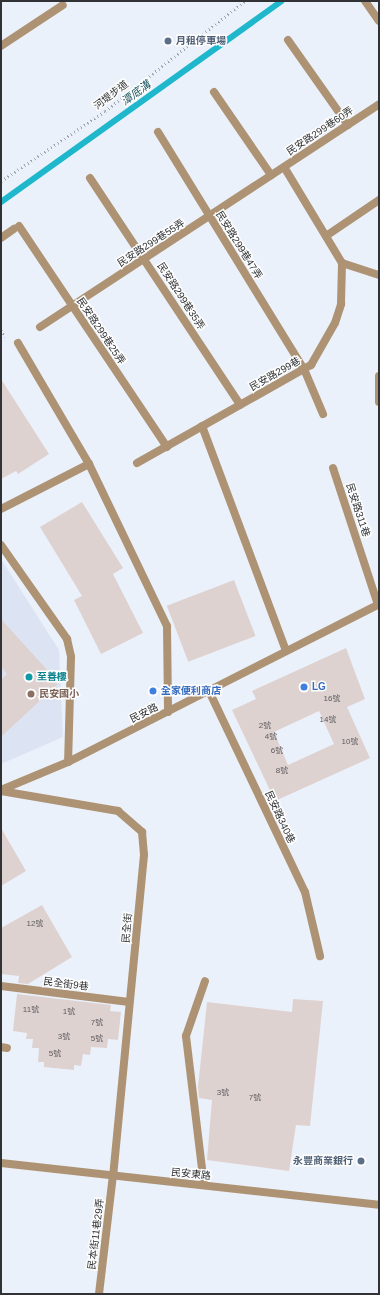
<!DOCTYPE html>
<html>
<head>
<meta charset="utf-8">
<style>
	body { margin:0 }
	#map { position:relative; width:380px; height:1295px; overflow:hidden; background:#ebf1fa; font-family:Helvetica,"Noto Sans TC",sans-serif }
	div>[style] { position:absolute }
	[style*='--x'] { left:calc(var(--x)*1px); top:calc(var(--y)*1px); width:calc(var(--w)*1px); rotate:calc(var(--a)*1deg) }
	.built>* { inset:0; background:#dce4f4 }
	.stream>* { height:6px; margin:-3px; padding:0 3px; transform-origin:3px; border-radius:3px; background:#1eb7cb }
	.building>* { inset:0; background:#ded2d1; transform-origin:0 0 }
	.path>* { height:2.5px; margin-top:-1.25px; transform-origin:0; background:repeating-linear-gradient(90deg,#a1a5ac 0 1px,transparent 0 4px) }
	.service>* { height:8px; margin:-4px; padding:0 4px; transform-origin:4px; border-radius:4px; background:#ad9374 }
	.minor>* { height:8px; margin:-4px; padding:0 4px; transform-origin:4px; border-radius:4px; background:#ad9374 }
	.tertiary>* { height:8px; margin:-4px; padding:0 4px; transform-origin:4px; border-radius:4px; background:#ad9374 }
	.dots>* { width:11px; height:11px; translate:-50% -50%; box-sizing:border-box; border:2px solid #fefefe; border-radius:50% }
	span { translate:-50% -50%; white-space:nowrap; text-align:center; line-height:1.15; -webkit-text-stroke:3px #fefefe; paint-order:stroke }
	.number-label { font-size:8px; color:#5c5a5c }
	.number-label span { -webkit-text-stroke-width:0 }
	.service-label { font-size:10px; color:#4e5e75; font-weight:700 }
	.left { translate:0 -50%; text-align:left }
	.right { translate:-100% -50%; text-align:right }
	.street-label { font-size:10px; color:#303235 }
	.culture-label { font-size:10px; color:#0d838f; font-weight:700 }
	.shop-label { font-size:10px; color:#366cbe; font-weight:700 }
	.education-label { font-size:10px; color:#785e54; font-weight:700 }
	.water-label { font-size:11px; color:#215962; font-style:italic }
	.frame { position:absolute; inset:0; border:2px solid #303235; pointer-events:none }
</style>
</head>
<body>
<div id="map">
	<div class="built">
		<i style="clip-path:polygon(1px 559px,59px 650px,63px 737px,1px 764px)"></i>
	</div>
	<div class="stream">
		<i style="--x:1;--y:202;--w:345;--a:-35.6"></i>
	</div>
	<div class="building">
		<i style="clip-path:polygon(1px 379px,49px 454px,18px 474px,16px 471px,1px 479px)"></i>
		<i style="clip-path:polygon(82px 502px,123px 568px,113px 574px,143px 633px,101px 654px,74px 600px,82px 596px,40px 527px)"></i>
		<i style="left:234px;top:580px;width:60px;height:72px;rotate:69deg"></i>
		<i style="clip-path:polygon(1px 619px,59px 683px,1px 737px,1px 680px,7px 674px,1px 667px)"></i>
		<i style="clip-path:polygon(evenodd,346px 648px,365px 699px,347px 707px,370px 758px,275px 801px,232px 710px,256px 699px,252px 691px,346px 648px,319px 711px,334px 744px,288px 765px,274px 732px,319px 711px)"></i>
		<i style="clip-path:polygon(1px 828px,26px 871px,1px 886px)"></i>
		<i style="clip-path:polygon(42px 905px,72px 957px,28px 984px,18px 983px,19px 976px,1px 974px,1px 928px)"></i>
		<i style="clip-path:polygon(17px 994px,111px 1005px,110px 1011px,121px 1012px,118px 1040px,108px 1039px,107px 1048px,91px 1047px,90px 1055px,83px 1054px,81px 1066px,74px 1065px,74px 1070px,44px 1067px,44px 1062px,38px 1062px,39px 1048px,32px 1048px,33px 1039px,26px 1039px,27px 1033px,13px 1031px)"></i>
		<i style="clip-path:polygon(293px 999px,323px 1001px,310px 1126px,296px 1125px,289px 1171px,207px 1160px,212px 1100px,199px 1098px,198px 1087px,207px 1002px,292px 1012px)"></i>
	</div>
	<div class="path">
		<i style="--x:1;--y:181;--w:125;--a:-33.9"></i>
		<i style="--x:105;--y:111;--w:178;--a:-38.2"></i>
		<i style="--x:1;--y:330;--w:8;--a:60"></i>
	</div>
	<div class="service">
		<i style="--x:365;--y:1;--w:24;--a:55"></i>
		<i style="--x:288;--y:40;--w:104;--a:54.8"></i>
		<i style="--x:1;--y:46;--w:74;--a:-33.5"></i>
		<i style="--x:214;--y:92;--w:101;--a:55.5"></i>
		<i style="--x:158;--y:132;--w:278;--a:58.4"></i>
		<i style="--x:304;--y:369;--w:49;--a:67.1"></i>
		<i style="--x:90;--y:178;--w:272;--a:56.5"></i>
		<i style="--x:19;--y:226;--w:266;--a:56.2"></i>
		<i style="--x:326;--y:236;--w:64;--a:-34.2"></i>
		<i style="--x:1;--y:238;--w:16;--a:-35"></i>
		<i style="--x:342;--y:263;--w:39;--a:18"></i>
		<i style="--x:40;--y:327;--w:406;--a:-33.3"></i>
		<i style="--x:18;--y:343;--w:140;--a:59.6"></i>
		<i style="--x:89;--y:464;--w:180;--a:64.3"></i>
		<i style="--x:167;--y:626;--w:86;--a:89.3"></i>
		<i style="--x:379;--y:376;--w:26;--a:90"></i>
		<i style="--x:202;--y:426;--w:240;--a:69.5"></i>
		<i style="--x:137;--y:463;--w:200;--a:-29.4"></i>
		<i style="--x:311;--y:365;--w:48;--a:-60.3"></i>
		<i style="--x:335;--y:323;--w:20;--a:-72"></i>
		<i style="--x:341;--y:304;--w:41;--a:-88.6"></i>
		<i style="--x:342;--y:263;--w:112;--a:-121.1"></i>
		<i style="--x:333;--y:468;--w:144;--a:71.8"></i>
		<i style="--x:1;--y:509;--w:99;--a:-27.1"></i>
		<i style="--x:1;--y:545;--w:115;--a:54.9"></i>
		<i style="--x:67;--y:639;--w:18;--a:77"></i>
		<i style="--x:71;--y:657;--w:105;--a:91.6"></i>
		<i style="--x:209;--y:691;--w:223;--a:64.5"></i>
		<i style="--x:305;--y:892;--w:66;--a:76.8"></i>
		<i style="--x:1;--y:986;--w:129;--a:7.1"></i>
		<i style="--x:1;--y:1047;--w:6;--a:9"></i>
		<i style="--x:204;--y:1185;--w:150;--a:-96.9"></i>
		<i style="--x:186;--y:1036;--w:58;--a:-70.9"></i>
		<i style="--x:99;--y:1294;--w:120;--a:-83.3"></i>
	</div>
	<div class="minor">
		<i style="--x:1;--y:791;--w:119;--a:9.7"></i>
		<i style="--x:118;--y:811;--w:32;--a:41"></i>
		<i style="--x:142;--y:832;--w:23;--a:85"></i>
		<i style="--x:144;--y:855;--w:321;--a:95.5"></i>
		<i style="--x:1;--y:1163;--w:380;--a:6.3"></i>
	</div>
	<div class="tertiary">
		<i style="--x:1;--y:790;--w:73;--a:-22.7"></i>
		<i style="--x:68;--y:762;--w:349;--a:-26.9"></i>
	</div>
	<div class="dots">
		<i style="left:168px;top:41px;background:#5c6f8a"></i>
		<i style="left:29px;top:677px;background:#0f9aa8"></i>
		<i style="left:304px;top:687px;background:#3f7fe0"></i>
		<i style="left:153px;top:691px;background:#3f7fe0"></i>
		<i style="left:31px;top:694px;background:#8d6e63"></i>
		<i style="left:361px;top:1161px;background:#5c6f8a"></i>
	</div>
	<div class="number-label">
		<span style="left:332px;top:699px">16號</span>
		<span style="left:328px;top:720px">14號</span>
		<span style="left:265px;top:726px">2號</span>
		<span style="left:271px;top:737px">4號</span>
		<span style="left:350px;top:742px">10號</span>
		<span style="left:277px;top:751px">6號</span>
		<span style="left:282px;top:771px">8號</span>
		<span style="left:35px;top:924px">12號</span>
		<span style="left:31px;top:1010px">11號</span>
		<span style="left:69px;top:1012px">1號</span>
		<span style="left:97px;top:1023px">7號</span>
		<span style="left:64px;top:1037px">3號</span>
		<span style="left:97px;top:1039px">5號</span>
		<span style="left:55px;top:1054px">5號</span>
		<span style="left:223px;top:1093px">3號</span>
		<span style="left:255px;top:1098px">7號</span>
	</div>
	<div class="service-label">
		<span class="left" style="left:176px;top:41px">月租停車場</span>
		<span class="right" style="left:353px;top:1161px">永豐商業銀行</span>
	</div>
	<div class="street-label">
		<span style="left:111px;top:95px;rotate:-38deg">河堤步道</span>
		<span style="left:320px;top:131px;rotate:-34deg">民安路299巷60弄</span>
		<span style="left:151px;top:243px;rotate:-33deg">民安路299巷55弄</span>
		<span style="left:239px;top:245px;rotate:58deg">民安路299巷47弄</span>
		<span style="left:181px;top:296px;rotate:57deg">民安路299巷35弄</span>
		<span style="left:101px;top:331px;rotate:56deg">民安路299巷25弄</span>
		<span style="left:275px;top:374px;rotate:-30deg">民安路299巷</span>
		<span style="left:358px;top:510px;rotate:72deg">民安路311巷</span>
		<span style="left:144px;top:713px;rotate:-27deg">民安路</span>
		<span style="left:280px;top:817px;rotate:65deg">民安路340巷</span>
		<span style="left:127px;top:928px;rotate:-85deg">民全街</span>
		<span style="left:66px;top:984px;rotate:7deg">民全街9巷</span>
		<span style="left:191px;top:1174px;rotate:6deg">民安東路</span>
		<span style="left:96px;top:1234px;rotate:-83deg">民本街11巷29弄</span>
	</div>
	<div class="culture-label">
		<span class="left" style="left:37px;top:677px">至善樓</span>
	</div>
	<div class="shop-label">
		<span class="left" style="left:312px;top:687px">LG</span>
		<span class="left" style="left:161px;top:691px">全家便利商店</span>
	</div>
	<div class="education-label">
		<span class="left" style="left:39px;top:694px">民安國小</span>
	</div>
	<div class="water-label">
		<span style="left:136px;top:93px;rotate:-36deg">潭底溝</span>
	</div>
	<div class="frame"></div>
</div>
</body>
</html>
